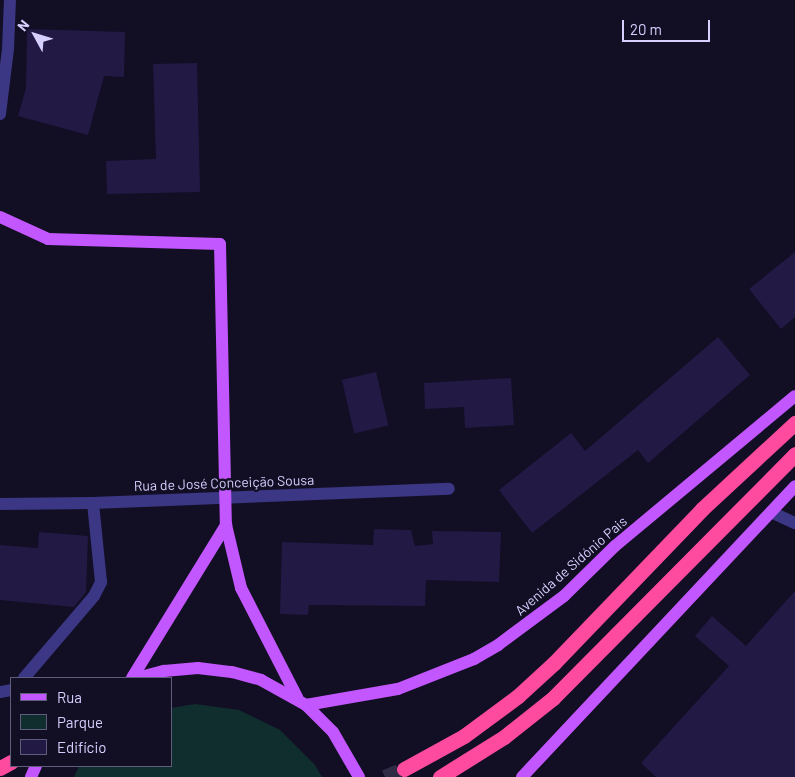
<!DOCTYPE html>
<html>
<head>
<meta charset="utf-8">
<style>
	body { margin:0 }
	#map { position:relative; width:795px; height:777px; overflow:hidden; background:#120e24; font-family:Barlow,sans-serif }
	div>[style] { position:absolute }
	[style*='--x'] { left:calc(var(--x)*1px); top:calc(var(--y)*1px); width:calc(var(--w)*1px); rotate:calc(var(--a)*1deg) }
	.green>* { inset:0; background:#102e2d }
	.building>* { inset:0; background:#231945; transform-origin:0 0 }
	.highway-tunnel>* { height:15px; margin-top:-7.5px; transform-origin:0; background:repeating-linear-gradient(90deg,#2f2b45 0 15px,transparent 0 23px) }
	.minor>* { height:12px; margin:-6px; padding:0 6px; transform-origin:6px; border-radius:6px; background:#3b3784 }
	.major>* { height:12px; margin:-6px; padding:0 6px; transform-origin:6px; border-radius:6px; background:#c357ff }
	.highway>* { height:15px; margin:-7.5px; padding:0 7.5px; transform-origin:7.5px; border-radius:7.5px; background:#ff4b9f }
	span { translate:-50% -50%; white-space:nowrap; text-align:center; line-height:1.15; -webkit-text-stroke:5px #120e24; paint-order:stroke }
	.street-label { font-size:14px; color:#d6d0ff }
	.legend { position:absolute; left:10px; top:677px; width:162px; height:90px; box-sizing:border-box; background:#120e24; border:1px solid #605c7c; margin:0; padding:6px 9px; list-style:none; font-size:15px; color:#d6d0ff }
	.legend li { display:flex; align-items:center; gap:10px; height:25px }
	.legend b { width:25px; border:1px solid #605c7c }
	.north { position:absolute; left:10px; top:10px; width:50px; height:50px; -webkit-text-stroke:4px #120e24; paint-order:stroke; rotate:309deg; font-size:14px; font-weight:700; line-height:20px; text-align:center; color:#d6d0ff }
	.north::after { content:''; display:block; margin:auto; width:18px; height:22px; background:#d6d0ff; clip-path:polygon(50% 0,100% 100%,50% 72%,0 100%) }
	.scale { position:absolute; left:622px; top:20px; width:88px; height:22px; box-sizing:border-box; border:2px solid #d6d0ff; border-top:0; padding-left:6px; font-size:15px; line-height:18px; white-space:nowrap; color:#d6d0ff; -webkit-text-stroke:4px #120e24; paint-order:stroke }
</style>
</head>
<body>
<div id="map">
	<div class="green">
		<i style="clip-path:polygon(195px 704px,239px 710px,280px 730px,315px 765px,322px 777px,74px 777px,79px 766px,171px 766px,171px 708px)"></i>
	</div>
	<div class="building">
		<i style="clip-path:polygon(27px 29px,125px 32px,124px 77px,104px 76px,88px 135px,18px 116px,26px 88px)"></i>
		<i style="clip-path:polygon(197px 63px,200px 192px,107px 194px,106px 161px,156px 159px,153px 64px)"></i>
		<i style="clip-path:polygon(795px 252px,795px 317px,781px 329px,749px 289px)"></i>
		<i style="clip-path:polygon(718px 337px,750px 375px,648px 463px,638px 450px,532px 533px,499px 490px,571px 433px,585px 451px)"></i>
		<i style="left:376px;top:372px;width:55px;height:35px;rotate:77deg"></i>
		<i style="clip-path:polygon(511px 378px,514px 425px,465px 428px,464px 407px,425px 409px,424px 383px)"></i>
		<i style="clip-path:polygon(374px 529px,411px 530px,415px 546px,433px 544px,432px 531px,501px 532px,499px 582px,426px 580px,425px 606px,309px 605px,308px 615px,280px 614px,282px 542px,373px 545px)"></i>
		<i style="clip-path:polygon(39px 532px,88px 536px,86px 592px,74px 607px,0 600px,0 545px,38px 548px)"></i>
		<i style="clip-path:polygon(795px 591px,795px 777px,656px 777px,641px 763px,729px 666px,695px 636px,712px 616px,746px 646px)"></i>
	</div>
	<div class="highway-tunnel">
		<i style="--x:385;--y:777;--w:21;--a:-23"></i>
	</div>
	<div class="minor">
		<i style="--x:0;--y:114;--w:65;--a:-83"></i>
		<i style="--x:8;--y:49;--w:49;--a:-87.7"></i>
		<i style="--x:0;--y:504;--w:93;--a:-0.6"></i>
		<i style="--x:93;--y:503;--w:356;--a:-2.3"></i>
		<i style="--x:771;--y:512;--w:26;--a:25"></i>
		<i style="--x:24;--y:678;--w:108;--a:-49.5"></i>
		<i style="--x:94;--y:596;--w:16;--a:-63"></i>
		<i style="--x:101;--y:582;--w:79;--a:-95.8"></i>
		<i style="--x:0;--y:692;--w:11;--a:-10"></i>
	</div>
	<div class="major">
		<i style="--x:0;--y:217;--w:53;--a:24.6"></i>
		<i style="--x:48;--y:239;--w:172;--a:1.7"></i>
		<i style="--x:220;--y:244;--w:281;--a:88.8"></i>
		<i style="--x:226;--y:525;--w:65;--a:76.6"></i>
		<i style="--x:241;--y:588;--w:123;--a:62.8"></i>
		<i style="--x:132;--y:678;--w:180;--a:-58.4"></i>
		<i style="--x:137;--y:678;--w:28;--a:-15"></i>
		<i style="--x:164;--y:671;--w:34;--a:-5"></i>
		<i style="--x:198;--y:668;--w:34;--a:7"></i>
		<i style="--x:232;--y:672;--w:30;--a:15"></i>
		<i style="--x:261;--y:680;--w:51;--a:29.1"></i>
		<i style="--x:306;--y:705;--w:38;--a:45"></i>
		<i style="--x:333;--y:732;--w:52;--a:60"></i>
		<i style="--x:306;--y:705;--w:93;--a:-9.9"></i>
		<i style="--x:398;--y:689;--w:82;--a:-21.5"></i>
		<i style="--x:474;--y:659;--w:28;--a:-30"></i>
		<i style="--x:498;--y:645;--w:82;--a:-36.6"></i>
		<i style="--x:564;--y:596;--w:71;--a:-44.4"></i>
		<i style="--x:615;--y:546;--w:234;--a:-39.8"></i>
		<i style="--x:31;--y:777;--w:12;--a:-66"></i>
		<i style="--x:522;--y:777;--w:399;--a:-46.8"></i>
	</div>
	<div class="highway">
		<i style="--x:0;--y:768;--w:13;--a:-29"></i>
		<i style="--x:404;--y:769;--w:68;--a:-28.8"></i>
		<i style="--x:464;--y:736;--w:67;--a:-36.5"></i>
		<i style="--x:518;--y:696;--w:49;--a:-42.5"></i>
		<i style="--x:554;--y:663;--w:214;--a:-46.1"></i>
		<i style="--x:702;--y:509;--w:127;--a:-42.8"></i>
		<i style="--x:440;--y:777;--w:75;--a:-32"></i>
		<i style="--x:504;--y:737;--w:63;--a:-38.5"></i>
		<i style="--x:553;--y:698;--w:344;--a:-45.2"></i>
	</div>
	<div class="street-label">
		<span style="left:224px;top:483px;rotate:-2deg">Rua de José Conceição Sousa</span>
		<span style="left:571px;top:566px;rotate:-41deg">Avenida de Sidónio Pais</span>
	</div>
	<ul class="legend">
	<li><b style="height:6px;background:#c357ff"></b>Rua</li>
	<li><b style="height:14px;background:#102e2d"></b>Parque</li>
	<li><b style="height:14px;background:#231945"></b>Edifício</li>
	</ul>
	<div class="north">N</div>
	<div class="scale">20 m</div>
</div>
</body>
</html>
